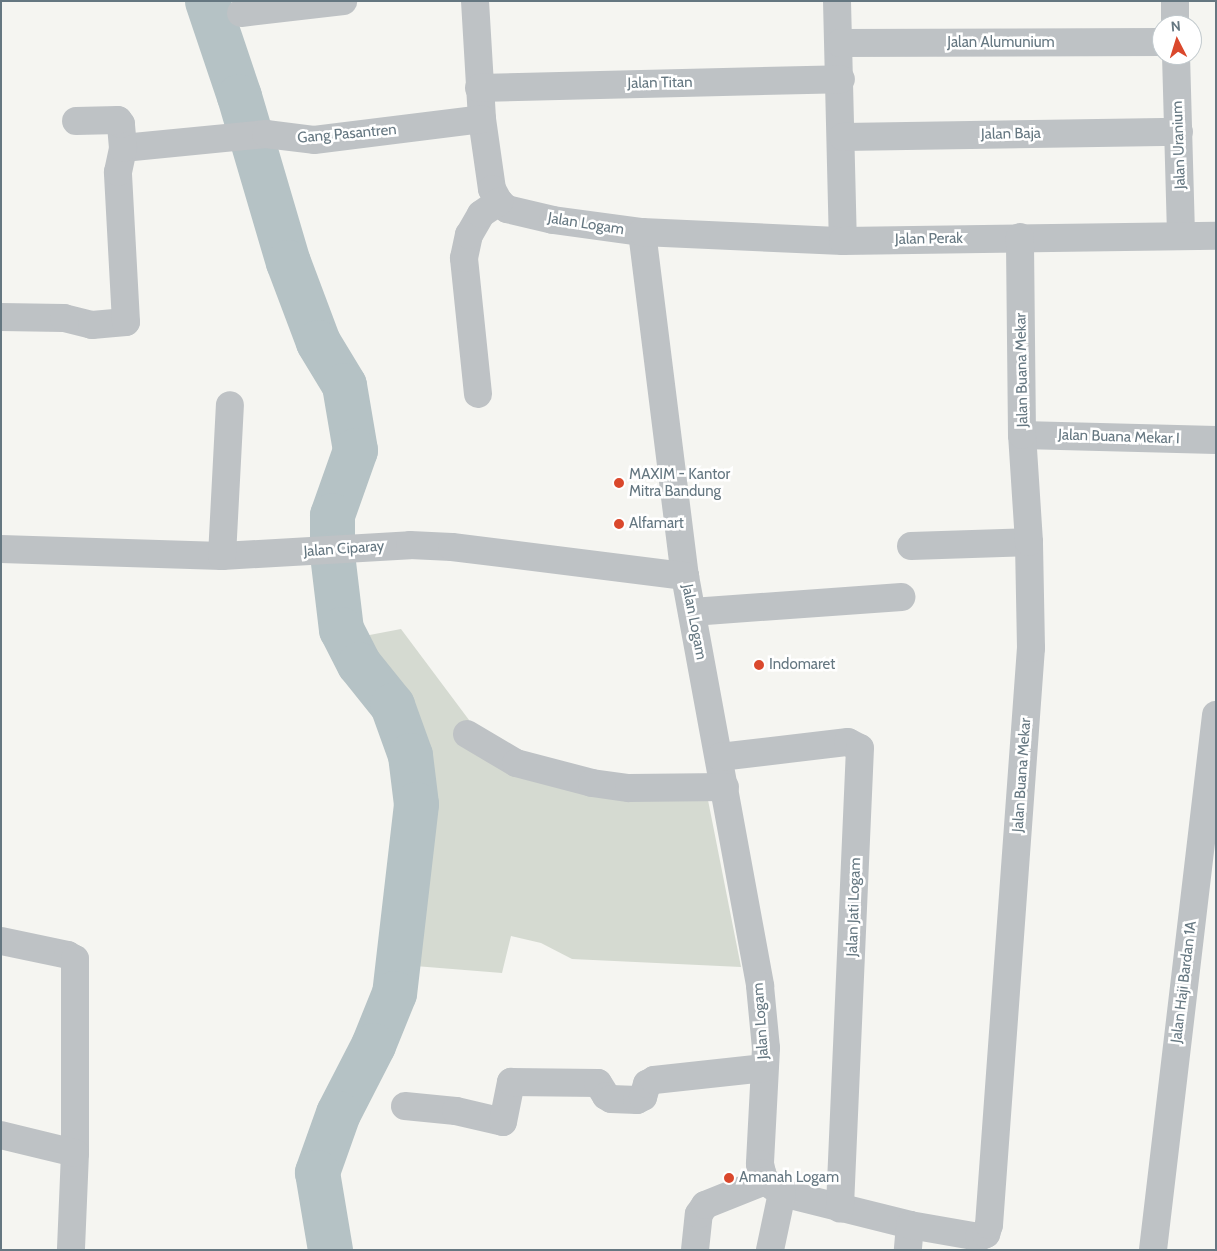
<!DOCTYPE html>
<html>
<head>
<meta charset="utf-8">
<style>
	body { margin:0 }
	#map { position:relative; width:1217px; height:1251px; overflow:hidden; background:#f5f5f1; font-family:Cabin,sans-serif }
	div>[style] { position:absolute }
	[style*='--x'] { left:calc(var(--x)*1px); top:calc(var(--y)*1px); width:calc(var(--w)*1px); rotate:calc(var(--a)*1deg) }
	.green>* { inset:0; background:#d5dad1 }
	.river>* { height:45px; margin:-22.5px; padding:0 22.5px; transform-origin:22.5px; border-radius:22.5px; background:#b5c2c5 }
	.minor>* { height:28px; margin:-14px; padding:0 14px; transform-origin:14px; border-radius:14px; background:#bec2c5 }
	.dots>* { width:14px; height:14px; translate:-50% -50%; box-sizing:border-box; border:2px solid #fff; border-radius:50% }
	span { translate:-50% -50%; white-space:nowrap; text-align:center; line-height:1.15; -webkit-text-stroke:5px #fff; paint-order:stroke }
	.street-label { font-size:15px; color:#657781 }
	.poi-label { font-size:15px; color:#657781 }
	.left { translate:0 -50%; text-align:left }
	.frame { position:absolute; inset:0; border:2px solid #657781; pointer-events:none }
	.north { position:absolute; left:1152px; top:15px; width:50px; height:50px; box-sizing:border-box; background:#fff; border:1px solid #c1c9cd; border-radius:50%; rotate:355deg; font-size:14px; font-weight:700; line-height:20px; text-align:center; color:#657781 }
	.north::after { content:''; display:block; margin:auto; width:18px; height:22px; background:#da482c; clip-path:polygon(50% 0,100% 100%,50% 72%,0 100%) }
</style>
</head>
<body>
<div id="map">
	<div class="green">
		<i style="clip-path:polygon(401px 629px,472px 724px,541px 769px,706px 790px,741px 967px,572px 959px,541px 943px,511px 936px,502px 973px,415px 966px,417px 851px,425px 760px,390px 689px,359px 637px)"></i>
	</div>
	<div class="river">
		<i style="--x:207;--y:1;--w:100;--a:71.4"></i>
		<i style="--x:239;--y:96;--w:173;--a:73.6"></i>
		<i style="--x:288;--y:262;--w:85;--a:69.4"></i>
		<i style="--x:318;--y:342;--w:50;--a:58.8"></i>
		<i style="--x:344;--y:385;--w:66;--a:80.4"></i>
		<i style="--x:355;--y:450;--w:69;--a:109.5"></i>
		<i style="--x:332;--y:515;--w:39;--a:90"></i>
		<i style="--x:332;--y:554;--w:76;--a:83.2"></i>
		<i style="--x:341;--y:629;--w:39;--a:63"></i>
		<i style="--x:359;--y:664;--w:53;--a:51.2"></i>
		<i style="--x:392;--y:705;--w:53;--a:70.2"></i>
		<i style="--x:410;--y:755;--w:49;--a:83"></i>
		<i style="--x:416;--y:804;--w:190;--a:96.6"></i>
		<i style="--x:394;--y:993;--w:56;--a:112"></i>
		<i style="--x:373;--y:1045;--w:76;--a:117.2"></i>
		<i style="--x:338;--y:1113;--w:63;--a:109.6"></i>
		<i style="--x:317;--y:1172;--w:79;--a:80.5"></i>
	</div>
	<div class="minor">
		<i style="--x:475;--y:1;--w:118;--a:86.6"></i>
		<i style="--x:482;--y:119;--w:71;--a:81.9"></i>
		<i style="--x:492;--y:189;--w:15;--a:62"></i>
		<i style="--x:499;--y:202;--w:11;--a:41"></i>
		<i style="--x:507;--y:209;--w:47;--a:13.4"></i>
		<i style="--x:553;--y:220;--w:90;--a:7.7"></i>
		<i style="--x:642;--y:232;--w:347;--a:82.9"></i>
		<i style="--x:685;--y:576;--w:417;--a:79.6"></i>
		<i style="--x:760;--y:986;--w:62;--a:84.5"></i>
		<i style="--x:766;--y:1048;--w:116;--a:93"></i>
		<i style="--x:760;--y:1164;--w:9;--a:77"></i>
		<i style="--x:762;--y:1173;--w:9;--a:69"></i>
		<i style="--x:765;--y:1181;--w:21;--a:35"></i>
		<i style="--x:782;--y:1193;--w:132;--a:14"></i>
		<i style="--x:910;--y:1225;--w:25;--a:95"></i>
		<i style="--x:837;--y:1;--w:240;--a:88.6"></i>
		<i style="--x:241;--y:13;--w:103;--a:-6.7"></i>
		<i style="--x:1175;--y:25;--w:24;--a:-90"></i>
		<i style="--x:840;--y:43;--w:322;--a:-0.2"></i>
		<i style="--x:1176;--y:55;--w:180;--a:88.4"></i>
		<i style="--x:479;--y:88;--w:362;--a:-1.4"></i>
		<i style="--x:843;--y:137;--w:336;--a:-0.9"></i>
		<i style="--x:123;--y:148;--w:144;--a:-5.6"></i>
		<i style="--x:266;--y:134;--w:48;--a:7.1"></i>
		<i style="--x:314;--y:140;--w:169;--a:-7.1"></i>
		<i style="--x:642;--y:232;--w:201;--a:2.6"></i>
		<i style="--x:843;--y:241;--w:373;--a:-0.8"></i>
		<i style="--x:1;--y:317;--w:63;--a:0.9"></i>
		<i style="--x:64;--y:318;--w:29;--a:14"></i>
		<i style="--x:92;--y:325;--w:34;--a:-5"></i>
		<i style="--x:126;--y:322;--w:150;--a:-93.1"></i>
		<i style="--x:118;--y:172;--w:25;--a:-78"></i>
		<i style="--x:123;--y:148;--w:24;--a:-95"></i>
		<i style="--x:121;--y:124;--w:5;--a:-127"></i>
		<i style="--x:118;--y:120;--w:42;--a:178.6"></i>
		<i style="--x:478;--y:394;--w:137;--a:-95.9"></i>
		<i style="--x:464;--y:258;--w:24;--a:-78"></i>
		<i style="--x:469;--y:235;--w:24;--a:-60"></i>
		<i style="--x:481;--y:214;--w:22;--a:-34"></i>
		<i style="--x:1022;--y:435;--w:194;--a:1.5"></i>
		<i style="--x:911;--y:546;--w:118;--a:-1.9"></i>
		<i style="--x:1;--y:549;--w:221;--a:1.8"></i>
		<i style="--x:222;--y:556;--w:188;--a:-3.3"></i>
		<i style="--x:410;--y:545;--w:42;--a:2.7"></i>
		<i style="--x:452;--y:547;--w:235;--a:7.1"></i>
		<i style="--x:222;--y:556;--w:151;--a:-87"></i>
		<i style="--x:692;--y:612;--w:210;--a:-4.1"></i>
		<i style="--x:467;--y:734;--w:57;--a:30.6"></i>
		<i style="--x:516;--y:763;--w:79;--a:14.7"></i>
		<i style="--x:592;--y:783;--w:37;--a:8"></i>
		<i style="--x:629;--y:788;--w:96;--a:-0.6"></i>
		<i style="--x:720;--y:757;--w:129;--a:-6.7"></i>
		<i style="--x:848;--y:742;--w:13;--a:27"></i>
		<i style="--x:860;--y:748;--w:461;--a:92.5"></i>
		<i style="--x:1;--y:941;--w:68;--a:11.8"></i>
		<i style="--x:68;--y:955;--w:8;--a:30"></i>
		<i style="--x:75;--y:959;--w:194;--a:90"></i>
		<i style="--x:75;--y:1153;--w:97;--a:92.4"></i>
		<i style="--x:405;--y:1106;--w:51;--a:5.6"></i>
		<i style="--x:456;--y:1111;--w:48;--a:13.2"></i>
		<i style="--x:503;--y:1122;--w:41;--a:-78.7"></i>
		<i style="--x:511;--y:1082;--w:87;--a:0.7"></i>
		<i style="--x:598;--y:1083;--w:15;--a:58"></i>
		<i style="--x:606;--y:1096;--w:6;--a:31"></i>
		<i style="--x:611;--y:1099;--w:26;--a:2"></i>
		<i style="--x:637;--y:1100;--w:7;--a:-27"></i>
		<i style="--x:643;--y:1097;--w:14;--a:-73"></i>
		<i style="--x:647;--y:1084;--w:8;--a:-30"></i>
		<i style="--x:654;--y:1080;--w:111;--a:-6.2"></i>
		<i style="--x:1;--y:1135;--w:76;--a:13.7"></i>
		<i style="--x:910;--y:1225;--w:70;--a:9.9"></i>
		<i style="--x:979;--y:1237;--w:8;--a:-23"></i>
		<i style="--x:986;--y:1234;--w:9;--a:-72"></i>
		<i style="--x:989;--y:1225;--w:579;--a:-85.84"></i>
		<i style="--x:1031;--y:648;--w:106;--a:-91.1"></i>
		<i style="--x:1029;--y:542;--w:107;--a:-93.7"></i>
		<i style="--x:1022;--y:435;--w:198;--a:-90.6"></i>
		<i style="--x:695;--y:1250;--w:36;--a:-84"></i>
		<i style="--x:699;--y:1214;--w:11;--a:-56"></i>
		<i style="--x:705;--y:1205;--w:65;--a:-21.8"></i>
		<i style="--x:770;--y:1250;--w:58;--a:-78.1"></i>
		<i style="--x:1153;--y:1250;--w:539;--a:-83.28"></i>
	</div>
	<div class="dots">
		<i style="left:619px;top:483px;background:#da482c"></i>
		<i style="left:619px;top:524px;background:#da482c"></i>
		<i style="left:759px;top:665px;background:#da482c"></i>
		<i style="left:729px;top:1178px;background:#da482c"></i>
	</div>
	<div class="street-label">
		<span style="left:1001px;top:43px">Jalan Alumunium</span>
		<span style="left:660px;top:83px;rotate:-1deg">Jalan Titan</span>
		<span style="left:347px;top:134px;rotate:-5deg">Gang Pasantren</span>
		<span style="left:1011px;top:134px;rotate:-1deg">Jalan Baja</span>
		<span style="left:1179px;top:145px;rotate:-92deg">Jalan Uranium</span>
		<span style="left:586px;top:224px;rotate:9deg">Jalan Logam</span>
		<span style="left:929px;top:239px;rotate:-1deg">Jalan Perak</span>
		<span style="left:1022px;top:370px;rotate:-91deg">Jalan Buana Mekar</span>
		<span style="left:1119px;top:437px;rotate:2deg">Jalan Buana Mekar I</span>
		<span style="left:344px;top:549px;rotate:-4deg">Jalan Ciparay</span>
		<span style="left:694px;top:622px;rotate:79deg">Jalan Logam</span>
		<span style="left:1022px;top:775px;rotate:-86deg">Jalan Buana Mekar</span>
		<span style="left:854px;top:907px;rotate:-88deg">Jalan Jati Logam</span>
		<span style="left:1184px;top:982px;rotate:-83deg">Jalan Haji Bardan 1A</span>
		<span style="left:761px;top:1021px;rotate:-94deg">Jalan Logam</span>
	</div>
	<div class="poi-label">
		<span class="left" style="left:629px;top:483px">MAXIM - Kantor<br>Mitra Bandung</span>
		<span class="left" style="left:629px;top:524px">Alfamart</span>
		<span class="left" style="left:769px;top:665px">Indomaret</span>
		<span class="left" style="left:739px;top:1178px">Amanah Logam</span>
	</div>
	<div class="frame"></div>
	<div class="north">N</div>
</div>
</body>
</html>
